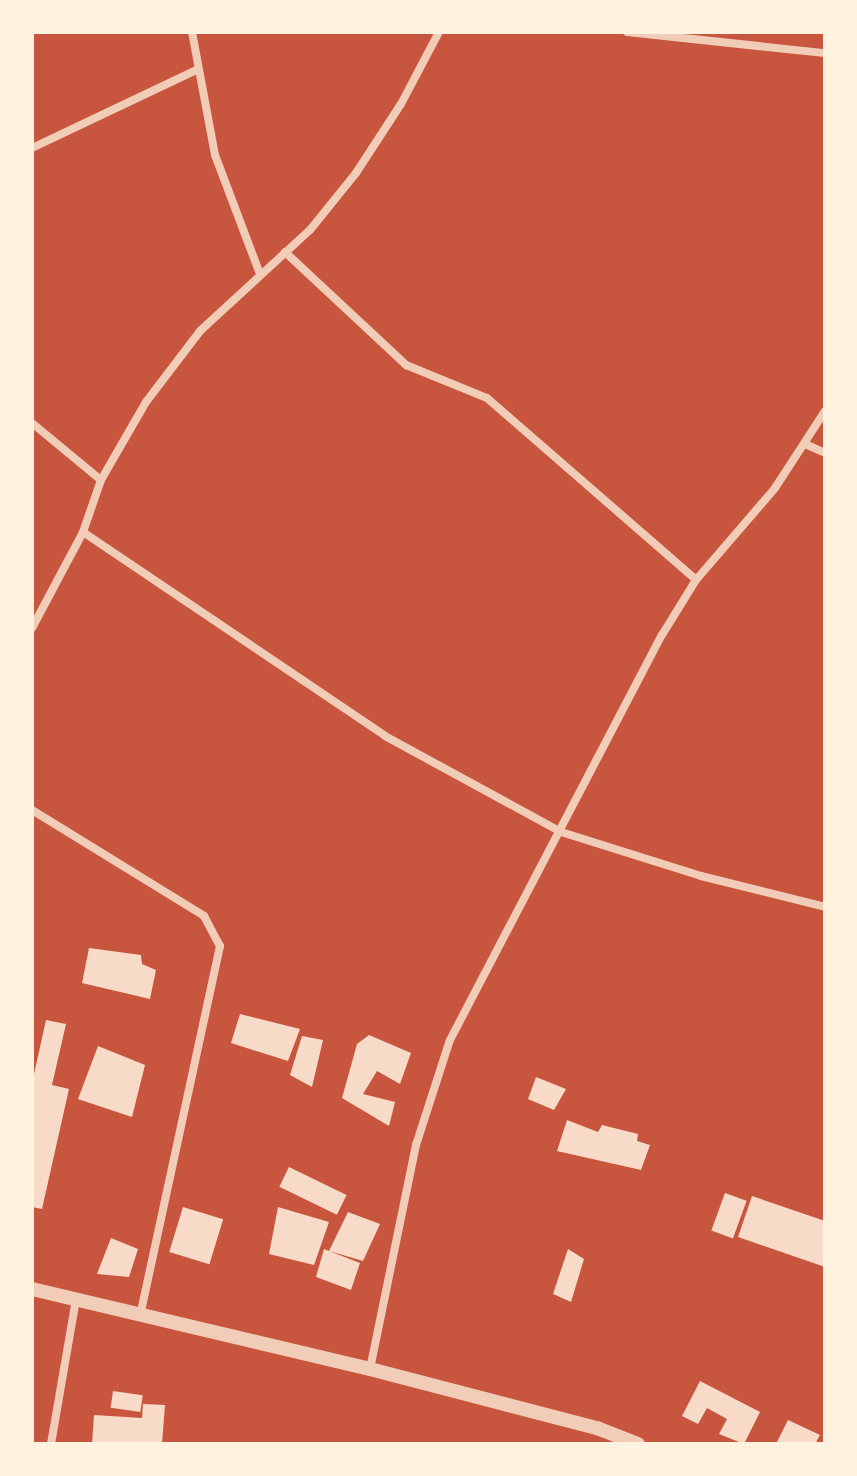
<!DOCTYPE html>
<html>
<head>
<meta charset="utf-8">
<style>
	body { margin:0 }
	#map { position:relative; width:857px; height:1476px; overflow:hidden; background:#c8553d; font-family:"DejaVu Sans",sans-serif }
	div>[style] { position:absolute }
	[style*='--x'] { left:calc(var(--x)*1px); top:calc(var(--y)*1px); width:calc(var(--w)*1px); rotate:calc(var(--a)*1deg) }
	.building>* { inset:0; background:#f7dbc8; transform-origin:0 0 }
	.minor>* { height:8px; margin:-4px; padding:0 4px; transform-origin:4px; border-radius:4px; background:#f1ccb7 }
	.tertiary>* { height:14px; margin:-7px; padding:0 7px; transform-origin:7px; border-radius:7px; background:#f1ccb7 }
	span { translate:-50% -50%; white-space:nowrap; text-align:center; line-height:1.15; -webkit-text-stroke:6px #fff3e0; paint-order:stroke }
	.frame { position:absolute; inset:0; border:34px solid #fff3e0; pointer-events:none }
</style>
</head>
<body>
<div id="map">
	<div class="building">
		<i style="clip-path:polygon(89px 948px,141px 955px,142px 964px,156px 970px,150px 999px,82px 983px)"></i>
		<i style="clip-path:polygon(240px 1014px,300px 1029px,288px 1061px,231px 1043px)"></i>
		<i style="clip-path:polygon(46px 1020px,66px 1024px,52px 1085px,69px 1089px,42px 1209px,32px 1207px,32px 1083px)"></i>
		<i style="clip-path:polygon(369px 1035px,411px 1053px,400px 1084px,377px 1071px,363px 1094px,395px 1102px,389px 1126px,342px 1098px,357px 1044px)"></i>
		<i style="clip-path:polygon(302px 1036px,323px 1040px,312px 1087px,290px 1075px)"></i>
		<i style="clip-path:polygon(98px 1046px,145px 1065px,132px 1117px,78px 1099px)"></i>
		<i style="clip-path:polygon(536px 1077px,566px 1089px,554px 1110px,528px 1099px)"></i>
		<i style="clip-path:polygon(567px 1120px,598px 1132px,602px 1125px,638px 1134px,637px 1141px,650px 1145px,641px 1170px,557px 1151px)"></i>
		<i style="left:289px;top:1167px;width:64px;height:22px;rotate:26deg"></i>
		<i style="left:725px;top:1193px;width:23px;height:40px;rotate:20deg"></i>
		<i style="clip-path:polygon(752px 1196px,825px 1221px,825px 1267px,738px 1237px)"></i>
		<i style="left:183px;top:1207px;width:42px;height:47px;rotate:17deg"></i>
		<i style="clip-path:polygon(278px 1207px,329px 1222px,314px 1265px,269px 1254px)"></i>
		<i style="clip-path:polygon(348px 1212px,380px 1224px,363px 1261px,329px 1251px,360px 1263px,351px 1290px,316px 1277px,324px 1249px,329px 1251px)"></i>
		<i style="clip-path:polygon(111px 1238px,138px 1249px,129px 1277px,97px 1274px)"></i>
		<i style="clip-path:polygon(568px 1249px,584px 1259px,571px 1302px,553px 1294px)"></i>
		<i style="clip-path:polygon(700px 1381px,760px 1412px,744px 1444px,719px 1434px,727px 1419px,707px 1408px,698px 1424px,682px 1416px)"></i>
		<i style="left:113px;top:1391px;width:30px;height:17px;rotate:8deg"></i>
		<i style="clip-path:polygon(143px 1404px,165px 1405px,162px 1444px,92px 1444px,94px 1415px,142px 1418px)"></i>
		<i style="clip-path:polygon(788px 1420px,820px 1435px,815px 1444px,776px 1444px)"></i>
	</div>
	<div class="minor">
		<i style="--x:192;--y:32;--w:125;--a:79.4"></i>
		<i style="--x:215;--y:155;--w:127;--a:69.3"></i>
		<i style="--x:627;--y:32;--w:199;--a:6.1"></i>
		<i style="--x:32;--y:148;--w:184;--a:-25.4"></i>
		<i style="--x:285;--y:252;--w:166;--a:43"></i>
		<i style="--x:406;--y:365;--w:87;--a:22.2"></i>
		<i style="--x:487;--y:398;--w:277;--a:41"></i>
		<i style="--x:32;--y:423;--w:89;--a:39.6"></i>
		<i style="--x:805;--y:444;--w:22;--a:24"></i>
		<i style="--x:83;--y:532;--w:364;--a:34"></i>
		<i style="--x:385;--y:736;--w:200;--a:28.6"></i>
		<i style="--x:561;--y:832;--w:147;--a:17.4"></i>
		<i style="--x:701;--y:876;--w:128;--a:14"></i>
		<i style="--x:32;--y:628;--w:109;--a:-62"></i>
		<i style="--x:83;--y:532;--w:55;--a:-70.9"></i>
		<i style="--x:101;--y:480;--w:90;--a:-60"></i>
		<i style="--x:146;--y:402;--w:89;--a:-52.7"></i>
		<i style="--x:200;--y:331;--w:149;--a:-42.6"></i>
		<i style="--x:310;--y:230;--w:73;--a:-51.1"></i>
		<i style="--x:356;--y:173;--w:82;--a:-56.9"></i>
		<i style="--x:401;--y:104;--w:81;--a:-62.2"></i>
		<i style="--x:32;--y:810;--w:202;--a:31.6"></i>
		<i style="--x:204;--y:916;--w:34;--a:62"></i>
		<i style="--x:220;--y:946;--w:378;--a:102.2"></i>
		<i style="--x:370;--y:1369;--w:229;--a:-78.4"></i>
		<i style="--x:416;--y:1145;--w:110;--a:-72.1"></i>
		<i style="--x:450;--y:1040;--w:457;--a:-62.4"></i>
		<i style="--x:662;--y:635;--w:65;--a:-58.3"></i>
		<i style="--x:696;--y:580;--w:121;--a:-49.3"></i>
		<i style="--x:775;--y:488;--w:92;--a:-57"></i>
		<i style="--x:51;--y:1444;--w:147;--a:-80.2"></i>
	</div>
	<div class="tertiary">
		<i style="--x:32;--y:1289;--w:347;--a:13.3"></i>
		<i style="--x:370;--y:1369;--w:235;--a:14.6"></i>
		<i style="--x:597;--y:1428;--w:44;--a:21.3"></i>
	</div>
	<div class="frame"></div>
</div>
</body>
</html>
